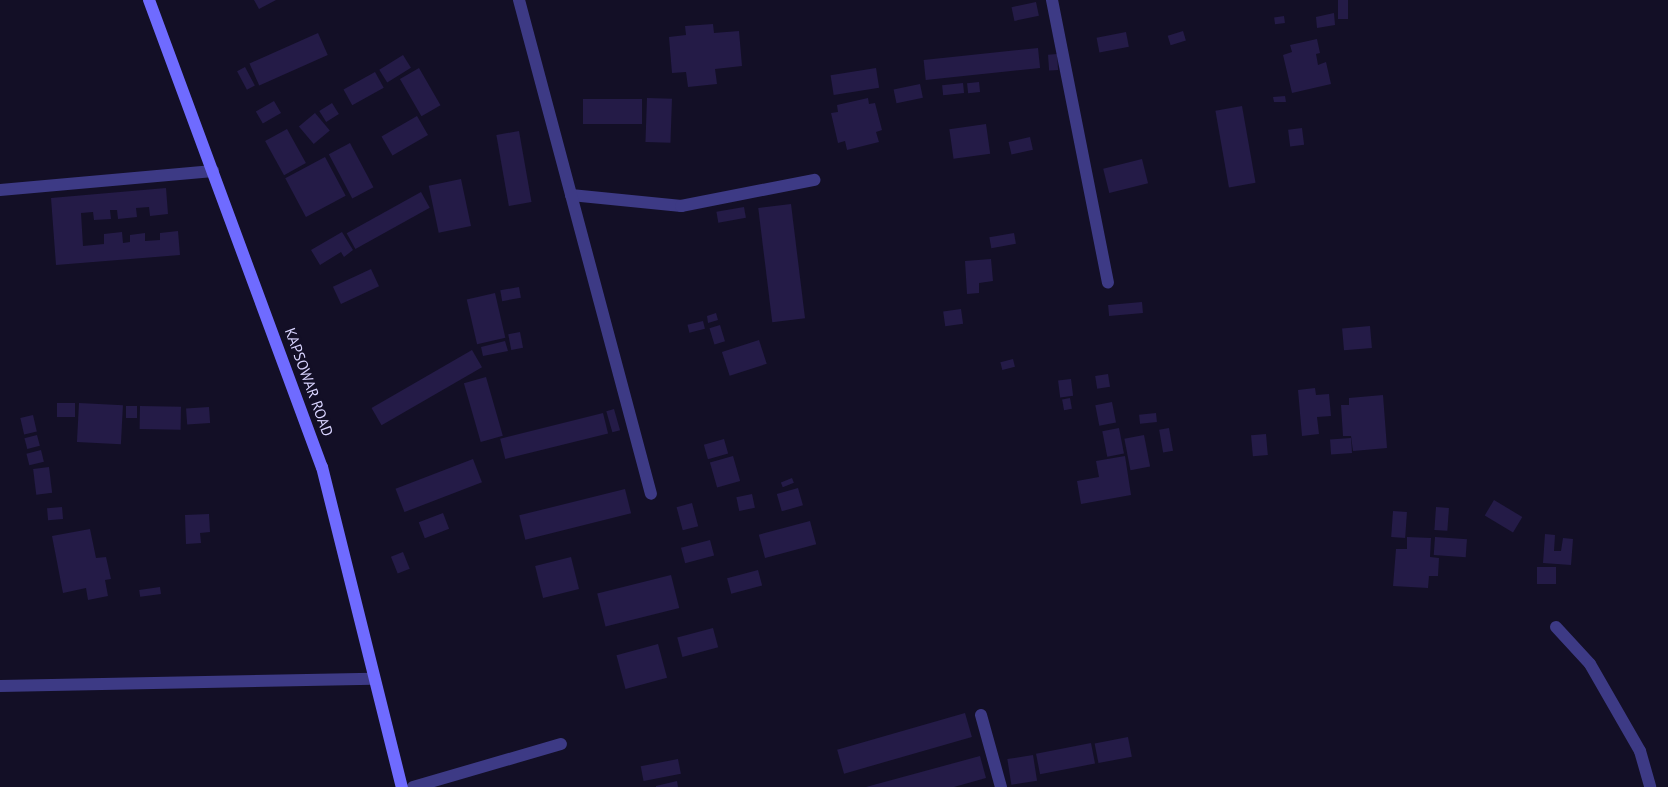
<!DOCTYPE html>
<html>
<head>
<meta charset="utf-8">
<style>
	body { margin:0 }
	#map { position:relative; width:1668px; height:787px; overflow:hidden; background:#130f26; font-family:"PT Sans",sans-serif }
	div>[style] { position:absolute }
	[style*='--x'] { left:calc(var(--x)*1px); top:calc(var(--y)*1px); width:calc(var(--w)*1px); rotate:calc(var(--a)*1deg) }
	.building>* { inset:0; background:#241b47; transform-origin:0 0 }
	.service>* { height:12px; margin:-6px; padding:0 6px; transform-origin:6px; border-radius:6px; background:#3d3a85 }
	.minor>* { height:12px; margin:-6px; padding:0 6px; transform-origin:6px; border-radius:6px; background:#3d3a85 }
	.secondary>* { height:12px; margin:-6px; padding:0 6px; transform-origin:6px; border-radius:6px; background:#6f6bff }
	span { translate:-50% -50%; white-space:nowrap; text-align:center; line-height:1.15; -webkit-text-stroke:4.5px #130f26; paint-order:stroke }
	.street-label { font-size:15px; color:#d9d4ff }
</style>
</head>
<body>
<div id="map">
	<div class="building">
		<i style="clip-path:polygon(254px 0,276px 0,259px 9px)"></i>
		<i style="left:1338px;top:0;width:10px;height:19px"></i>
		<i style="left:1036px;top:2px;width:14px;height:25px;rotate:78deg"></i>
		<i style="clip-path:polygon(1334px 13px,1335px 25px,1317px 28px,1316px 17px)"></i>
		<i style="left:1284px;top:16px;width:7px;height:10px;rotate:82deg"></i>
		<i style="clip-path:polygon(713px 24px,714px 33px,739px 31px,742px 66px,715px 69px,717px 84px,688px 87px,686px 72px,672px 73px,669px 37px,686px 35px,685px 26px)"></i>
		<i style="left:1183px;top:31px;width:10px;height:16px;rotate:73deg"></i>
		<i style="left:1126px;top:32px;width:15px;height:30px;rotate:79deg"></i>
		<i style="left:318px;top:33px;width:24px;height:75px;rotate:66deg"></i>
		<i style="clip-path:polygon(1317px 39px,1320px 53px,1316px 54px,1318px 65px,1326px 62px,1331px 84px,1292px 93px,1283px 55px,1292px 52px,1290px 45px)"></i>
		<i style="left:1038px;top:48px;width:20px;height:115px;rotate:84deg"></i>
		<i style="left:1057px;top:54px;width:16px;height:9px;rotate:86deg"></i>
		<i style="left:403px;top:55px;width:15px;height:28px;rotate:58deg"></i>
		<i style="left:245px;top:67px;width:21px;height:9px;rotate:62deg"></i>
		<i style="left:419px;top:68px;width:43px;height:22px;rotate:60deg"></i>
		<i style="left:876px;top:68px;width:20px;height:46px;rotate:81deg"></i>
		<i style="left:375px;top:72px;width:18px;height:36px;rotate:61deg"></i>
		<i style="left:979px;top:82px;width:10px;height:12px;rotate:84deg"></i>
		<i style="left:963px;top:83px;width:10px;height:21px;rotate:84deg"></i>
		<i style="left:920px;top:84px;width:14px;height:27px;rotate:78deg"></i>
		<i style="clip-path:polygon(1285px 96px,1286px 102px,1274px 102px,1273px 97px)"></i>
		<i style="left:647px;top:98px;width:25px;height:44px;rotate:2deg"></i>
		<i style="clip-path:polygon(868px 98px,869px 104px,875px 103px,882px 130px,876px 132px,879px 142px,847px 150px,845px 141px,838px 143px,831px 113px,838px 112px,837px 105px)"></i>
		<i style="left:642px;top:99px;width:25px;height:59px;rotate:90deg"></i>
		<i style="left:274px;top:101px;width:14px;height:21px;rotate:60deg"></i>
		<i style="left:332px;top:103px;width:13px;height:15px;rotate:58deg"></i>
		<i style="left:1242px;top:106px;width:78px;height:27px;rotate:80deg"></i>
		<i style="left:315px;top:113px;width:23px;height:21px;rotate:50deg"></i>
		<i style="left:417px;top:116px;width:22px;height:41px;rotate:60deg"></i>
		<i style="left:986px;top:124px;width:30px;height:37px;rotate:82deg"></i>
		<i style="left:1302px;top:128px;width:17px;height:14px;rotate:83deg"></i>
		<i style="left:287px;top:129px;width:39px;height:25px;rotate:61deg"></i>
		<i style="left:519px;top:131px;width:72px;height:23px;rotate:80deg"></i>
		<i style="left:1030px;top:137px;width:13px;height:22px;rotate:77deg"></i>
		<i style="left:350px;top:143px;width:50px;height:24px;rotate:62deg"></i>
		<i style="left:325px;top:157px;width:44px;height:45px;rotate:62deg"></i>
		<i style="left:1142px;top:159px;width:25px;height:40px;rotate:76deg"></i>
		<i style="left:461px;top:179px;width:48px;height:33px;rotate:78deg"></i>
		<i style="clip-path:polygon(166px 188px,168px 214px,150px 216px,149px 207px,136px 208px,137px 217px,118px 219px,117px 210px,110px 210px,111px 219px,94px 220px,93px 212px,81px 213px,83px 246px,104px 244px,104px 234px,122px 232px,123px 243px,130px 242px,130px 235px,145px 233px,145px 241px,160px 240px,160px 233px,178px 231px,180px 255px,56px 265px,51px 198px)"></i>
		<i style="left:421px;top:192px;width:18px;height:85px;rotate:61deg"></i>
		<i style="left:791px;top:204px;width:115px;height:33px;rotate:83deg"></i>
		<i style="left:744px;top:207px;width:11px;height:28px;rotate:80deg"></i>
		<i style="clip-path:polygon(342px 232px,353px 250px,344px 257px,341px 252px,320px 265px,311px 250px)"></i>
		<i style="left:1014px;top:233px;width:11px;height:25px;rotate:80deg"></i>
		<i style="clip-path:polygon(991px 259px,993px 281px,979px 283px,979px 293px,967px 294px,965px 261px)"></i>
		<i style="left:371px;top:269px;width:19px;height:42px;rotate:65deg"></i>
		<i style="left:519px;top:287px;width:11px;height:19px;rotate:80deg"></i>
		<i style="left:495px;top:293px;width:46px;height:29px;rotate:77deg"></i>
		<i style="left:1142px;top:302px;width:11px;height:34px;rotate:85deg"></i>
		<i style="left:961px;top:309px;width:15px;height:18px;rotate:82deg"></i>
		<i style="clip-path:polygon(716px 313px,718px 320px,708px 323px,707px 316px)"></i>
		<i style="left:703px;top:321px;width:8px;height:16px;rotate:76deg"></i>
		<i style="left:720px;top:325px;width:17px;height:11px;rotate:73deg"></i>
		<i style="left:1370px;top:326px;width:22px;height:28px;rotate:85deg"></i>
		<i style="left:520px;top:332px;width:16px;height:12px;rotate:79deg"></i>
		<i style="left:759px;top:340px;width:25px;height:39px;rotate:72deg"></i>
		<i style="clip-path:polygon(505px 341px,508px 351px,483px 356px,481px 347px)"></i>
		<i style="left:472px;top:350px;width:20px;height:116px;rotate:60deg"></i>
		<i style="left:1013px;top:359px;width:8px;height:13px;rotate:76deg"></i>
		<i style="left:1108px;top:374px;width:13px;height:13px;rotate:81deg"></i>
		<i style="left:486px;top:377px;width:61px;height:23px;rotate:74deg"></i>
		<i style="left:1071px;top:379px;width:17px;height:13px;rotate:83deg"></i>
		<i style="clip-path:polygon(1315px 388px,1316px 395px,1329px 394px,1331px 416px,1317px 417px,1319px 434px,1302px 436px,1298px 390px)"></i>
		<i style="clip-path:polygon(1383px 395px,1387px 448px,1353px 451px,1351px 436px,1343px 436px,1341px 405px,1349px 405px,1349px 398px)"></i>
		<i style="left:1070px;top:398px;width:11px;height:8px;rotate:80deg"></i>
		<i style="left:1112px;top:402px;width:21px;height:17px;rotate:79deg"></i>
		<i style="left:57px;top:403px;width:18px;height:14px"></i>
		<i style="left:79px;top:403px;width:44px;height:39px;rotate:3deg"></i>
		<i style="left:126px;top:406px;width:11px;height:12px"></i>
		<i style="left:140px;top:406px;width:41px;height:23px;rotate:1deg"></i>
		<i style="left:209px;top:407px;width:16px;height:23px;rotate:86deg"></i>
		<i style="left:614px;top:409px;width:22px;height:8px;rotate:74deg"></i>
		<i style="left:603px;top:413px;width:21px;height:106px;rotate:76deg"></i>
		<i style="left:1156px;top:413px;width:9px;height:17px;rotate:84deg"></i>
		<i style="left:33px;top:415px;width:17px;height:13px;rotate:77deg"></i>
		<i style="left:1119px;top:428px;width:26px;height:17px;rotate:79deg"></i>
		<i style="left:1169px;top:428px;width:23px;height:10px;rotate:80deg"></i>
		<i style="left:1266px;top:434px;width:21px;height:15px;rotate:85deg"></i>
		<i style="left:37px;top:435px;width:11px;height:13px;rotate:75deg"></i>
		<i style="left:1144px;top:435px;width:32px;height:20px;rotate:79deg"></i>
		<i style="left:1351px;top:438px;width:15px;height:21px;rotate:86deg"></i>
		<i style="left:724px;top:439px;width:15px;height:21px;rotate:74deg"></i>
		<i style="left:41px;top:450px;width:12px;height:15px;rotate:76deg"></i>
		<i style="left:733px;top:456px;width:26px;height:24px;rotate:74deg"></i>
		<i style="clip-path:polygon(1125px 456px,1131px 495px,1081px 504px,1077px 481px,1099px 477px,1096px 461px)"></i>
		<i style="left:473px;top:459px;width:25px;height:83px;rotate:69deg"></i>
		<i style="left:49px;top:467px;width:26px;height:16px;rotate:83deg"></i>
		<i style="left:792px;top:478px;width:5px;height:12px;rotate:68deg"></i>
		<i style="left:798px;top:488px;width:18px;height:22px;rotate:74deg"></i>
		<i style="left:625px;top:489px;width:25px;height:109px;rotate:76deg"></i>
		<i style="left:752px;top:494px;width:14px;height:16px;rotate:78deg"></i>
		<i style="left:1494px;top:500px;width:33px;height:18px;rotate:31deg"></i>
		<i style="left:692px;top:503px;width:24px;height:16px;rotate:75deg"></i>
		<i style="left:62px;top:507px;width:12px;height:15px;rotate:85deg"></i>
		<i style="left:1436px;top:507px;width:13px;height:23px;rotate:4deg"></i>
		<i style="left:1393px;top:511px;width:14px;height:26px;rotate:4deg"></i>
		<i style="left:443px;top:513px;width:17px;height:26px;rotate:69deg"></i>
		<i style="clip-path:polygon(209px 514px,210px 532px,200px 533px,201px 543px,186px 544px,185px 515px)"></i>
		<i style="left:810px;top:521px;width:24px;height:53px;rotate:75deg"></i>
		<i style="clip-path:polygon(90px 529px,96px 558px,106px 557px,111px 579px,105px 580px,108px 596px,88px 600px,86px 588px,63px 593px,52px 536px)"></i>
		<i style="clip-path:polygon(1545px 534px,1555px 535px,1554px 551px,1561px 551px,1563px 538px,1573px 539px,1571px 565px,1543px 563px)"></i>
		<i style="clip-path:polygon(1407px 537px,1431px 538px,1430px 557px,1439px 558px,1438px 576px,1429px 576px,1428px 588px,1393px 586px,1396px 549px,1407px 549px)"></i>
		<i style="left:1435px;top:537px;width:32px;height:18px;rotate:4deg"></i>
		<i style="left:710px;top:540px;width:16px;height:30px;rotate:75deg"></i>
		<i style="left:403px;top:552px;width:18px;height:13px;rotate:68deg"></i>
		<i style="left:571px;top:557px;width:33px;height:37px;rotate:76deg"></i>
		<i style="left:1537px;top:567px;width:19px;height:17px"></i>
		<i style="left:758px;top:570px;width:16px;height:32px;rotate:75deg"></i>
		<i style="left:671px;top:575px;width:34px;height:76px;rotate:76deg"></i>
		<i style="left:160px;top:587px;width:7px;height:21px;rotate:82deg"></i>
		<i style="left:713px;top:628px;width:20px;height:37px;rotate:75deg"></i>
		<i style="left:658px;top:644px;width:35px;height:43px;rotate:75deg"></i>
		<i style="left:965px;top:713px;width:25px;height:133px;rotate:74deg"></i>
		<i style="left:1128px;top:737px;width:20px;height:34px;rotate:79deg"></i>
		<i style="left:1091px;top:743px;width:21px;height:56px;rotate:79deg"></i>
		<i style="left:1033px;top:755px;width:26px;height:26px;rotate:81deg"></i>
		<i style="clip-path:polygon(980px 756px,986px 778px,954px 787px,866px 787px)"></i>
		<i style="left:678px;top:759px;width:15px;height:38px;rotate:79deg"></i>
		<i style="clip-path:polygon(677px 781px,678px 787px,656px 787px,656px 786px)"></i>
	</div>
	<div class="service">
		<i style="--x:571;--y:195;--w:111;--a:5.7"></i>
		<i style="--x:681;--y:206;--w:136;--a:-11.1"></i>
		<i style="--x:1556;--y:627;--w:50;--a:47.4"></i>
		<i style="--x:1590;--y:664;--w:100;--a:60.1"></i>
		<i style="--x:1640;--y:751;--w:37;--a:74"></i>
		<i style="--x:413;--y:787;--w:154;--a:-16.2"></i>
	</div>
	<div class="minor">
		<i style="--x:519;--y:0;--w:511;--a:75.04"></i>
		<i style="--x:1052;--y:0;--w:288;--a:78.8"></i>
		<i style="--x:0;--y:190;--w:214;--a:-5.1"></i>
		<i style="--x:0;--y:686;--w:373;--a:-1.1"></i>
		<i style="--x:981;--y:715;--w:75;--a:74.5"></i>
	</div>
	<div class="secondary">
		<i style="--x:149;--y:0;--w:498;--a:69.7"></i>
		<i style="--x:322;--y:467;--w:330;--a:76"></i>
	</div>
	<div class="street-label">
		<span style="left:309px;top:382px;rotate:70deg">KAPSOWAR ROAD</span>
	</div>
</div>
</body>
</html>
